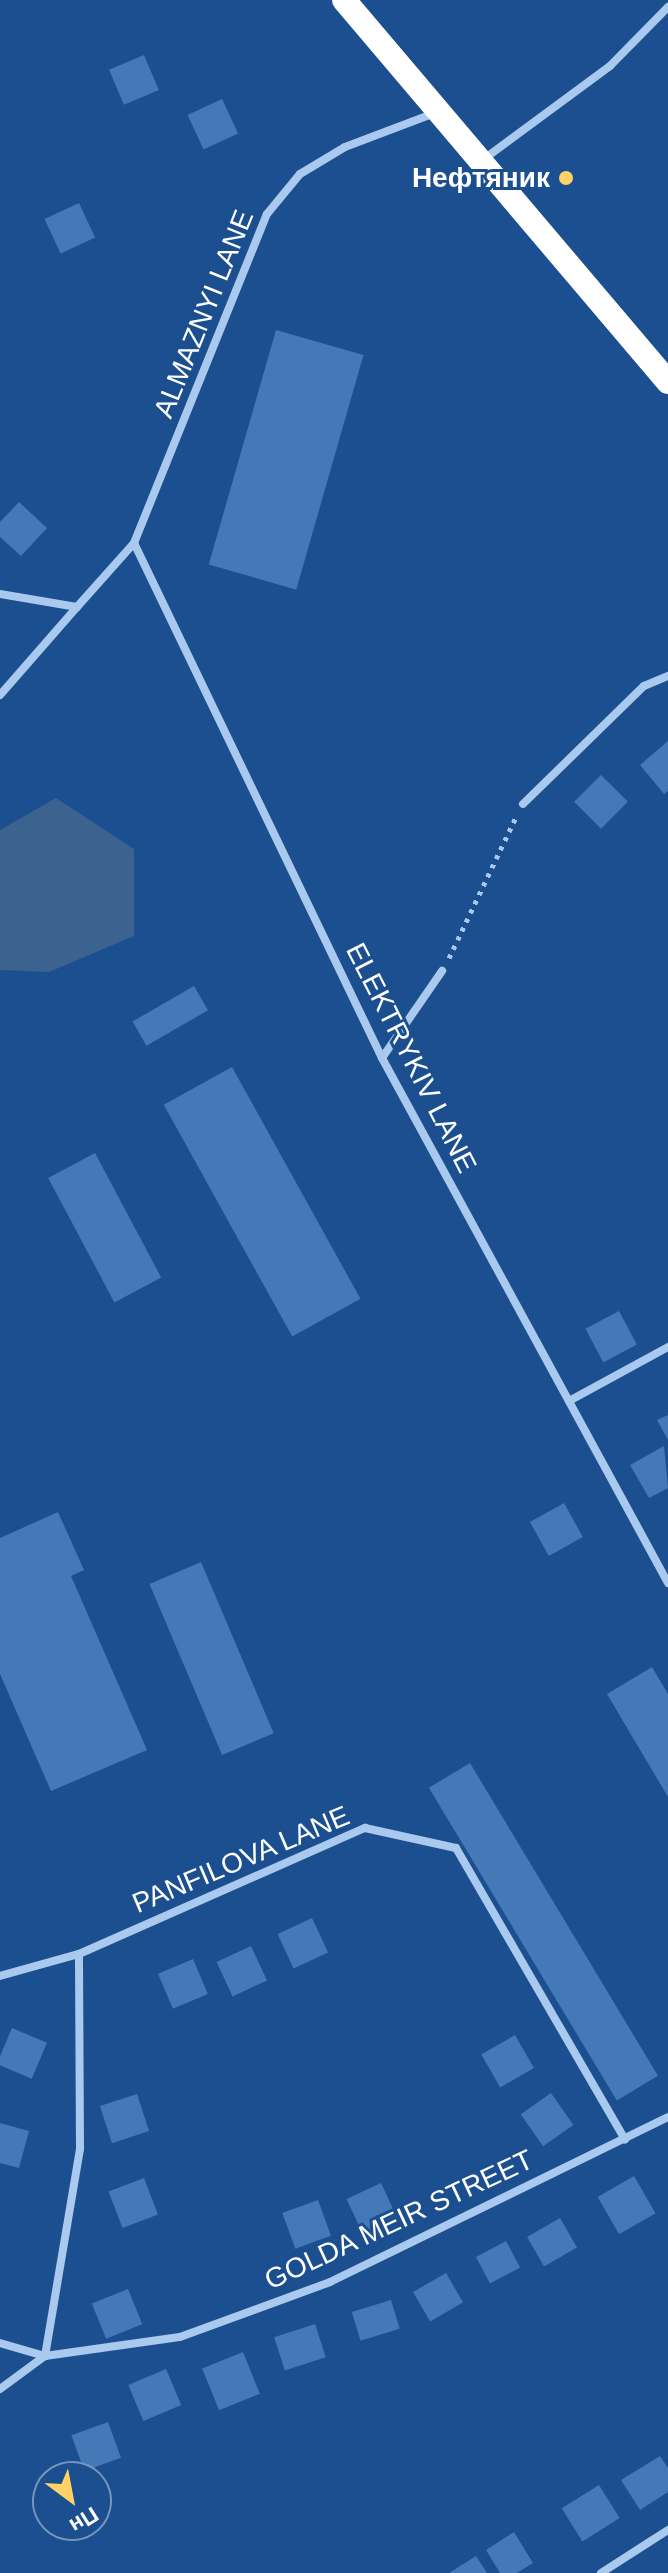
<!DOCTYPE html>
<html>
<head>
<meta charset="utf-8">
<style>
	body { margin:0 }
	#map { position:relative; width:668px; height:2573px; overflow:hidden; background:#1b4f8f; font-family:Arial,sans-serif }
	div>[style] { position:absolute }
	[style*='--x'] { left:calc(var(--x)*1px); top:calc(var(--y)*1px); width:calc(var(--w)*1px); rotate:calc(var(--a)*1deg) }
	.water>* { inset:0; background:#3c6290 }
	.building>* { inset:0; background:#4478b7; transform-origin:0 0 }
	.path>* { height:5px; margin-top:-2.5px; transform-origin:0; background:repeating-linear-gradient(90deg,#a9c9ee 0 4px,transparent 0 10px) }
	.street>* { height:8px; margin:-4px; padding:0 4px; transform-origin:4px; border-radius:4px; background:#a9c9ee }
	.highway>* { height:24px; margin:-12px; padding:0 12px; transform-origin:12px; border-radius:12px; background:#fff }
	.dots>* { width:22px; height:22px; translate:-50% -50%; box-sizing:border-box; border:4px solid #1b4f8f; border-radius:50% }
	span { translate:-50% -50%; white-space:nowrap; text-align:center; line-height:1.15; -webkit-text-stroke:6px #1b4f8f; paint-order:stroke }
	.poi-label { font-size:28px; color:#fff; font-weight:700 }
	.right { translate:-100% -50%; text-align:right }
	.street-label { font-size:28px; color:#fff }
	.north { position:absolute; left:32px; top:2461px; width:80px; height:80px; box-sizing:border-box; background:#1b4f8f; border:2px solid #7695bc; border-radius:50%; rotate:148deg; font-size:22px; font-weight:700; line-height:32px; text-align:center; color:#fff }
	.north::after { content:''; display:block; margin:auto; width:28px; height:36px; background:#ffd166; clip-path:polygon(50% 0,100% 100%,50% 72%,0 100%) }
</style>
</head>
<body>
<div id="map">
	<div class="water">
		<i style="clip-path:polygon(56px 798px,134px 849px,134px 936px,49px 972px,0 970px,0 830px)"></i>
	</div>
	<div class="building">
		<i style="left:144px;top:55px;width:38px;height:38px;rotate:67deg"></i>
		<i style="left:222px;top:99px;width:38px;height:38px;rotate:65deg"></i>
		<i style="left:79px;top:203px;width:38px;height:38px;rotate:65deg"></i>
		<i style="left:276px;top:330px;width:91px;height:244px;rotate:16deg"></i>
		<i style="clip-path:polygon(19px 502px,47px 528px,21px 556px,0 537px,0 522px)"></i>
		<i style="clip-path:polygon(668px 741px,668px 791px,664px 794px,640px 765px)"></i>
		<i style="left:601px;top:775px;width:38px;height:38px;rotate:45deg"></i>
		<i style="left:194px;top:986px;width:28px;height:71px;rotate:60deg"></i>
		<i style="left:232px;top:1067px;width:265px;height:78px;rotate:61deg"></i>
		<i style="left:95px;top:1153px;width:141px;height:53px;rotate:62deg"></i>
		<i style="left:619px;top:1311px;width:38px;height:38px;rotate:62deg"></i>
		<i style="clip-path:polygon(668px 1415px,668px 1440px,657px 1420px)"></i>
		<i style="clip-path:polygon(664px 1446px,668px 1488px,649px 1498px,630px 1465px)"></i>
		<i style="left:564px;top:1503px;width:39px;height:39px;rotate:61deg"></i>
		<i style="clip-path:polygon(58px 1512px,84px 1570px,71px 1576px,147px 1750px,51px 1791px,0 1674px,0 1538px)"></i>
		<i style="left:201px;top:1562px;width:186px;height:56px;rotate:67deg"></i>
		<i style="clip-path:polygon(652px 1667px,668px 1694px,668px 1797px,607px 1694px)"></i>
		<i style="left:470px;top:1763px;width:365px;height:48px;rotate:59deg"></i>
		<i style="left:312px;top:1918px;width:38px;height:38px;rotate:65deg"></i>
		<i style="left:251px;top:1946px;width:38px;height:38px;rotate:65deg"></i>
		<i style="left:193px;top:1959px;width:38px;height:38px;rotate:67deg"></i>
		<i style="left:12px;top:2028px;width:38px;height:39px;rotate:23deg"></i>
		<i style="left:515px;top:2035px;width:38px;height:39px;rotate:60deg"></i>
		<i style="left:551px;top:2093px;width:39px;height:37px;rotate:55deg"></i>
		<i style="left:137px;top:2094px;width:39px;height:39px;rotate:72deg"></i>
		<i style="clip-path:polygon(0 2123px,29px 2131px,19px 2168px,0 2163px)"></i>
		<i style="left:634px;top:2176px;width:43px;height:42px;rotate:60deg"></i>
		<i style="left:144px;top:2178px;width:39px;height:38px;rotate:69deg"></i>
		<i style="left:381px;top:2183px;width:38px;height:38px;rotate:65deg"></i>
		<i style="left:318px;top:2200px;width:38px;height:38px;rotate:70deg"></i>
		<i style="left:560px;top:2218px;width:34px;height:38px;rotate:60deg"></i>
		<i style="left:506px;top:2241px;width:30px;height:34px;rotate:62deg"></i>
		<i style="left:446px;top:2273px;width:34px;height:38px;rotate:60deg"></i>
		<i style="left:128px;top:2289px;width:38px;height:39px;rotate:68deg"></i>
		<i style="left:391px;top:2300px;width:30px;height:41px;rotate:73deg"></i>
		<i style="left:315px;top:2324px;width:35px;height:43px;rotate:72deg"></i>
		<i style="left:243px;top:2352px;width:45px;height:44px;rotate:68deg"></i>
		<i style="left:166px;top:2369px;width:39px;height:41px;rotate:67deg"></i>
		<i style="left:108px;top:2422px;width:38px;height:39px;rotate:70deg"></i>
		<i style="clip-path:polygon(660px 2456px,668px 2468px,668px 2492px,640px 2510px,621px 2480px)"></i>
		<i style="left:599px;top:2485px;width:39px;height:44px;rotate:58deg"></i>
		<i style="clip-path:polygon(514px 2532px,533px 2563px,517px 2573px,500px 2573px,486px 2550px)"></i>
		<i style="clip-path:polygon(476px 2556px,487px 2573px,449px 2573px)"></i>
	</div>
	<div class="path">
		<i style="--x:449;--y:958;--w:158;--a:-64.6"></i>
	</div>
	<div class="street">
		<i style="--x:484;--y:159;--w:157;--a:-36.4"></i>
		<i style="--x:610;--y:66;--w:83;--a:-45.5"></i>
		<i style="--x:134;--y:543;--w:572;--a:64.29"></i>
		<i style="--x:382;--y:1058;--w:598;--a:61.42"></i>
		<i style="--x:0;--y:594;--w:78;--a:9.6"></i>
		<i style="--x:77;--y:607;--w:86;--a:-48.3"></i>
		<i style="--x:134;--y:543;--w:355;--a:-68"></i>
		<i style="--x:267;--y:214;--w:52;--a:-50.5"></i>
		<i style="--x:300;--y:174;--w:52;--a:-31"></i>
		<i style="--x:345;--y:147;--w:96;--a:-20.7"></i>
		<i style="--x:0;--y:695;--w:117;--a:-48.8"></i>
		<i style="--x:523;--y:804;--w:169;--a:-44.3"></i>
		<i style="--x:644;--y:686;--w:26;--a:-23"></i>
		<i style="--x:382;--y:1058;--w:106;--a:-55.4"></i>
		<i style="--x:569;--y:1401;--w:113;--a:-28.6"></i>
		<i style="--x:0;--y:1976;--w:82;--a:-15.6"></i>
		<i style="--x:79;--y:1954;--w:313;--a:-23.8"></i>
		<i style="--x:365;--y:1828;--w:93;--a:12.4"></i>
		<i style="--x:456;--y:1848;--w:337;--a:59.9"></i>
		<i style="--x:0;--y:2343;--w:47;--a:16.1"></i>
		<i style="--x:45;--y:2356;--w:136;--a:-8"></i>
		<i style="--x:180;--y:2337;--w:160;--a:-20.1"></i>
		<i style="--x:330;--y:2282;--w:376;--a:-26"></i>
		<i style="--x:0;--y:2389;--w:56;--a:-36.3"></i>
		<i style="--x:45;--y:2356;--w:210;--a:-80.4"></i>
		<i style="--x:80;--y:2149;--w:195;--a:-90.3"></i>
		<i style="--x:601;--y:2573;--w:80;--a:-32.7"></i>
	</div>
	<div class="highway">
		<i style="--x:344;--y:0;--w:501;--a:49.7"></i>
	</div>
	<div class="dots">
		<i style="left:566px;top:178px;background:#ffd166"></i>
	</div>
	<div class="poi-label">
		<span class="right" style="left:550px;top:178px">Нефтяник</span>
	</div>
	<div class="street-label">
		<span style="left:204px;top:314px;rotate:-68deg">ALMAZNYI LANE</span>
		<span style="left:411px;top:1058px;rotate:63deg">ELEKTRYKIV LANE</span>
		<span style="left:241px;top:1860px;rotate:-23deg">PANFILOVA LANE</span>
		<span style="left:399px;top:2220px;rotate:-25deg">GOLDA MEIR STREET</span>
	</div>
	<div class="north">Пн</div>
</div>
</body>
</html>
